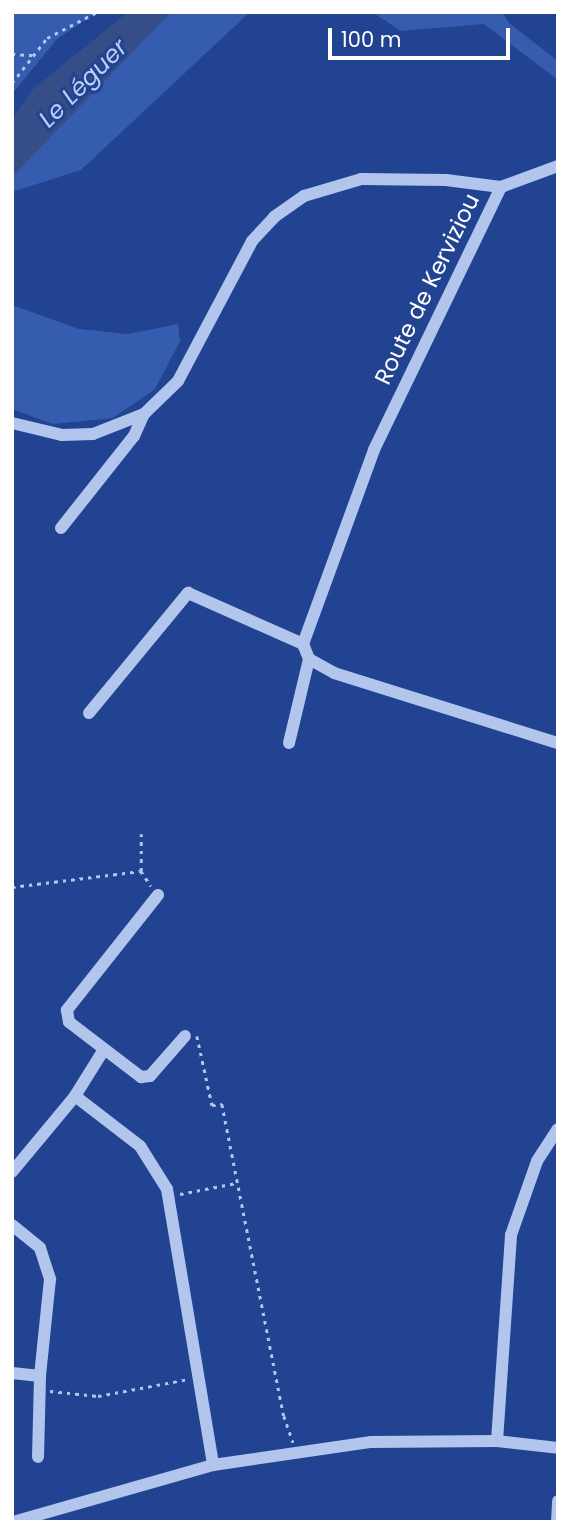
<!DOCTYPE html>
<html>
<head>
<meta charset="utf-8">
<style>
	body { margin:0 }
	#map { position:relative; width:570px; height:1534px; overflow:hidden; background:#214391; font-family:Poppins,sans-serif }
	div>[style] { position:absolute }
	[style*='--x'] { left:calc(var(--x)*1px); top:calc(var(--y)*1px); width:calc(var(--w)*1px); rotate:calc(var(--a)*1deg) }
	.green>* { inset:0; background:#355caf }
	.water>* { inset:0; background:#354e88 }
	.path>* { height:2.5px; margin-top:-1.25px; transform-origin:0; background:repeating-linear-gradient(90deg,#b2c5ed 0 3.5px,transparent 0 8.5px) }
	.minor>* { height:12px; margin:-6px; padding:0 6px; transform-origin:6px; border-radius:6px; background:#b2c5ed }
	span { translate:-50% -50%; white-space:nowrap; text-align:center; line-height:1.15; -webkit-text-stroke:6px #214391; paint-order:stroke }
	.street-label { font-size:23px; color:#fff }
	.water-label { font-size:24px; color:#bed0f4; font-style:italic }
	.frame { position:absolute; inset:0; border:14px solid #fff; pointer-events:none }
	.scale { position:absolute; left:328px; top:28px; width:182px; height:32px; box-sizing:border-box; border:4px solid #fff; border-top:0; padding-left:9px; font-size:21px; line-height:24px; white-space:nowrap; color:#fff; -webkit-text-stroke:5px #214391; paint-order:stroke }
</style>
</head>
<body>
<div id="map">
	<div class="green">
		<i style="clip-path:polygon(12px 12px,97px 12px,57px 39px,12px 94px)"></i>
		<i style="clip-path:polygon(171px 12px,250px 12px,81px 170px,12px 192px,12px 177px,49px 134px)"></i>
		<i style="clip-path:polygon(372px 12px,502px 12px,509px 23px,558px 61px,558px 80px,484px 24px,401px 31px)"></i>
		<i style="clip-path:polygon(12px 305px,79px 329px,128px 334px,178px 324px,180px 341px,155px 389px,113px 418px,53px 424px,12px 409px)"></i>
	</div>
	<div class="water">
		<i style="clip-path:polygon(128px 12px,171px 12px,12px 177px,12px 118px,34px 88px)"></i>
	</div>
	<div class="path">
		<i style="--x:12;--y:54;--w:22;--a:3"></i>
		<i style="--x:12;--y:83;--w:57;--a:-52.1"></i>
		<i style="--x:47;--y:38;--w:56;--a:-27.5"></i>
		<i style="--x:141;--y:871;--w:18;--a:56"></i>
		<i style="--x:12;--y:887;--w:130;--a:-7.1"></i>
		<i style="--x:141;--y:871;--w:37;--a:-90"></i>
		<i style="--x:197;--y:1036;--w:71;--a:77.7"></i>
		<i style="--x:212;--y:1105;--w:10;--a:-6"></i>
		<i style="--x:222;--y:1104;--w:318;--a:78.8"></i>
		<i style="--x:284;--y:1416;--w:28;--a:71"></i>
		<i style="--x:180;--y:1194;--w:57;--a:-11.1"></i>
		<i style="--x:50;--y:1391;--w:48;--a:5.9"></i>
		<i style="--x:98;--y:1396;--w:93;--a:-10.6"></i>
	</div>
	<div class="minor">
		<i style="--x:501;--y:187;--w:292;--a:115.8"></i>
		<i style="--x:374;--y:450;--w:207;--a:110.1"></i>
		<i style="--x:303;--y:644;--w:16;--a:68"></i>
		<i style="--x:309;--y:659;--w:29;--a:29"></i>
		<i style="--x:334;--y:673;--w:235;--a:17.4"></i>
		<i style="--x:12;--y:423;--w:51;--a:13.5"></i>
		<i style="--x:62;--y:435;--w:31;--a:-2"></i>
		<i style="--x:93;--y:434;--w:55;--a:-21.4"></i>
		<i style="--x:144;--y:414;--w:47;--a:-44.1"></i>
		<i style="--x:178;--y:381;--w:158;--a:-62.1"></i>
		<i style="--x:252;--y:241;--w:33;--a:-47"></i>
		<i style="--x:274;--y:217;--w:37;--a:-35"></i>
		<i style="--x:304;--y:196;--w:59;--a:-16.6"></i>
		<i style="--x:361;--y:179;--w:85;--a:0.7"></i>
		<i style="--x:446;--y:180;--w:55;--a:7.3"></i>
		<i style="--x:501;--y:187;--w:61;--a:-20.2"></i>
		<i style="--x:61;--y:528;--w:117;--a:-51.6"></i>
		<i style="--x:134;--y:436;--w:24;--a:-66"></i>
		<i style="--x:89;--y:713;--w:156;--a:-50.5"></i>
		<i style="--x:188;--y:593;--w:126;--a:23.9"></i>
		<i style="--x:289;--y:743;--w:86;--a:-76.6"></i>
		<i style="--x:158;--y:895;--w:147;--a:128.4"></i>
		<i style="--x:67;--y:1010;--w:12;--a:81"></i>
		<i style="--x:69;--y:1022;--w:91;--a:37.4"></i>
		<i style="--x:141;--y:1077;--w:9;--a:-6"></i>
		<i style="--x:150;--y:1076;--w:53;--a:-48.8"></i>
		<i style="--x:75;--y:1096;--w:53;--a:-58.1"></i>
		<i style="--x:12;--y:1172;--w:99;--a:-50.3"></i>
		<i style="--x:75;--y:1096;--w:82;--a:37.6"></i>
		<i style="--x:140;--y:1146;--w:51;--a:57.9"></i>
		<i style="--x:167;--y:1189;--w:280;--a:80.5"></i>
		<i style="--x:12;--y:1225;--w:36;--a:39"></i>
		<i style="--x:40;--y:1248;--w:33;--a:72"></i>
		<i style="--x:50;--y:1279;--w:98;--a:95.9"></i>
		<i style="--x:40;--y:1376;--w:81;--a:91.4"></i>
		<i style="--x:12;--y:1373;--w:28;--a:6"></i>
		<i style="--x:497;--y:1441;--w:206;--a:-86.1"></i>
		<i style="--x:511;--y:1235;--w:78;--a:-70.6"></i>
		<i style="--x:537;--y:1161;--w:38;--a:-57"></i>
		<i style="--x:13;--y:1522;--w:208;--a:-15.9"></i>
		<i style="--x:213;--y:1465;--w:160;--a:-8.3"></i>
		<i style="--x:371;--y:1442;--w:126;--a:-0.5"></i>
		<i style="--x:497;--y:1441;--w:61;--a:6.5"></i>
		<i style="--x:557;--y:1522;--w:21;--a:-87"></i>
	</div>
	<div class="street-label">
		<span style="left:427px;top:289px;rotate:-64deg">Route de Kerviziou</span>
	</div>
	<div class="water-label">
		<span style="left:83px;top:83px;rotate:-45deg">Le Léguer</span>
	</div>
	<div class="frame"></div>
	<div class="scale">100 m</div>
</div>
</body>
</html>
